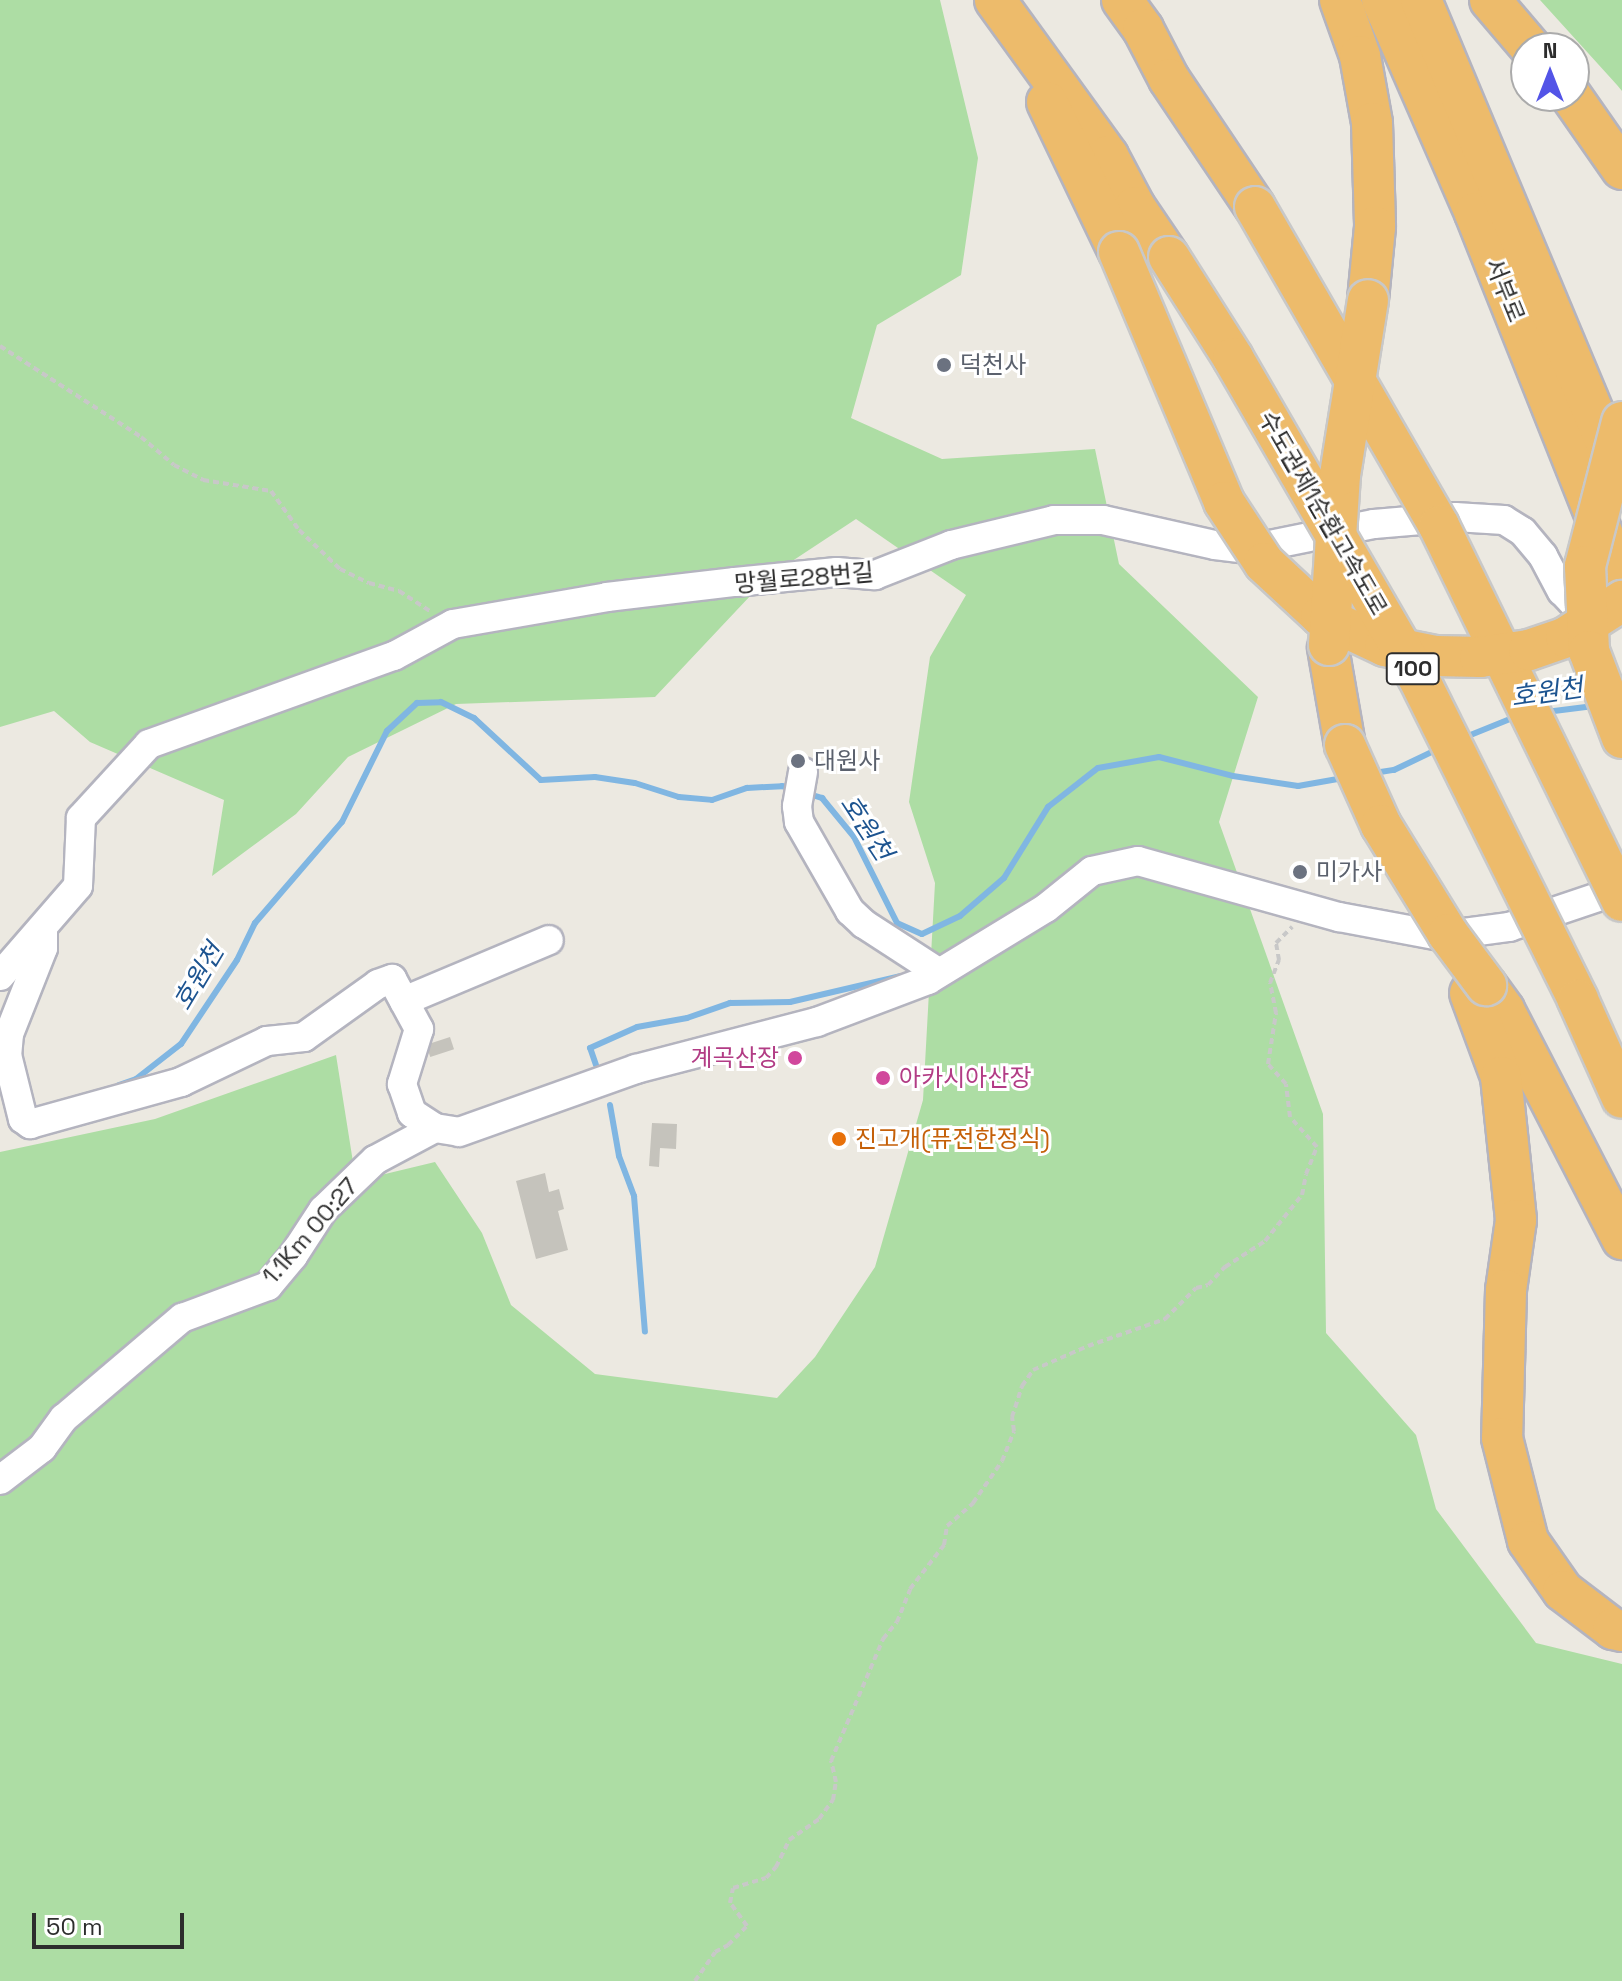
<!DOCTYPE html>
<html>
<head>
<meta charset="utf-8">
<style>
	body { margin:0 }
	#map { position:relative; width:1622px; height:1981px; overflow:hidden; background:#ece9e1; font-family:"Space Grotesk","Noto Sans KR",sans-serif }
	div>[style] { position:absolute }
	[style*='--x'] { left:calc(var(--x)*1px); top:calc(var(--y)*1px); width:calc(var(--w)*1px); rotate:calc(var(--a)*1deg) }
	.green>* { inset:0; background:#addda4 }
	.stream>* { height:6px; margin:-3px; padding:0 3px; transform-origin:3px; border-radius:3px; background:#80b6e2 }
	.building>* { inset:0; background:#c5c3bc; transform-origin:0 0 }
	.path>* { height:4px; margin-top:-2px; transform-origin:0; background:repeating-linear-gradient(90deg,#c8c8c8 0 6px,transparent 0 10px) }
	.roads { filter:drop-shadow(2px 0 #b4b4bf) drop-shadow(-2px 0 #b4b4bf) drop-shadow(0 2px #b4b4bf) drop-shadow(0 -2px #b4b4bf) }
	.minor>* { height:28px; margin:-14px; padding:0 14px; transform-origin:14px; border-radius:14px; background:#fff }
	.highway>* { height:40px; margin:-20px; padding:0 20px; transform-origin:20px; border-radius:20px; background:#edbb6b }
	.bridges { filter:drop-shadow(2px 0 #c8c8c8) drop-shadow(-2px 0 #c8c8c8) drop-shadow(0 2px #c8c8c8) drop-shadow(0 -2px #c8c8c8) }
	.highway-bridge>* { height:40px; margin:-20px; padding:0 20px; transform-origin:20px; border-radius:20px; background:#edbb6b }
	.dots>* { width:22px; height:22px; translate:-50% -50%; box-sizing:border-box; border:4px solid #fff; border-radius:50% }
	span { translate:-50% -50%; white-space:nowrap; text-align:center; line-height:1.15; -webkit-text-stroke:6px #fff; paint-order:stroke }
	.shield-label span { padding:2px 6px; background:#fff; border:2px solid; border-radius:6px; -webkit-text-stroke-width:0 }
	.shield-label { font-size:22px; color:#2d2d2d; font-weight:700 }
	.street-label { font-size:24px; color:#2d2d2d }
	.worship-label { font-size:24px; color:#5b616d }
	.left { translate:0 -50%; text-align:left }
	.hotel-label { font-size:24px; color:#b23c85 }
	.right { translate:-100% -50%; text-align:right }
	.food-label { font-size:24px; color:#c56008 }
	.water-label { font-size:26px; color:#1d5490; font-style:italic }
	.north { position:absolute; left:1510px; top:32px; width:80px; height:80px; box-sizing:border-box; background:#fff; border:2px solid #ababab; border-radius:50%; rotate:0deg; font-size:22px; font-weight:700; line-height:32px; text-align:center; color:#2d2d2d }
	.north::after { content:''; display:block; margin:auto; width:28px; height:36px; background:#5354e7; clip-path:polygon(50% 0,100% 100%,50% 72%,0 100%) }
	.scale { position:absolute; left:32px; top:1913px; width:152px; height:36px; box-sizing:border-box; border:4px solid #2d2d2d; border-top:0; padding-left:10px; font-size:24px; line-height:28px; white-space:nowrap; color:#2d2d2d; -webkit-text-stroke:6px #fff; paint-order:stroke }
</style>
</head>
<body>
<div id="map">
	<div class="green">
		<i style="clip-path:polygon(0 0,940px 0,978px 158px,961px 275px,877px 325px,851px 418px,942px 459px,1095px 449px,1119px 564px,1258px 697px,1219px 822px,1323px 1114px,1326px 1333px,1416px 1435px,1436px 1509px,1536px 1643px,1622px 1664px,1622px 1981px,0 1981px,0 1152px,155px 1119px,336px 1055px,356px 1181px,435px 1162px,482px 1233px,511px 1305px,595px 1374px,777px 1398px,815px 1357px,875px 1267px,923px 1100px,935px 883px,909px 802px,930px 657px,966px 595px,856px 519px,768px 577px,655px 697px,456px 704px,348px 757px,296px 814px,212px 876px,224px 800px,90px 742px,54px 711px,0 727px)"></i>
		<i style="clip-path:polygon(1540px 0,1622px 0,1622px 91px,1617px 85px)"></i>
	</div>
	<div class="stream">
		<i style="--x:1546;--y:712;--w:48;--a:-7.1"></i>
		<i style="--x:1463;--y:738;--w:56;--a:-22"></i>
		<i style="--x:1374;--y:773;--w:20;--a:-9"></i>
		<i style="--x:1394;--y:770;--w:49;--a:-25.5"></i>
		<i style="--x:809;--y:794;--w:14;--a:17"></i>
		<i style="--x:822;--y:798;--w:50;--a:50.6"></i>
		<i style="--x:854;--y:837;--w:96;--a:63.4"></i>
		<i style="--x:897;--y:923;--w:27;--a:24"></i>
		<i style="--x:922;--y:934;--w:42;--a:-25.3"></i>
		<i style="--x:960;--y:916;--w:58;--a:-40.8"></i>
		<i style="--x:1004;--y:878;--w:84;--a:-58.2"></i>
		<i style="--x:1048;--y:807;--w:63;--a:-38"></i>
		<i style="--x:1098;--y:768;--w:62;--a:-10.2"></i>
		<i style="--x:1159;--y:757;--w:76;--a:14.4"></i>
		<i style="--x:1233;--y:776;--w:66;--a:8.7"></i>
		<i style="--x:1298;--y:786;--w:46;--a:-10.1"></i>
		<i style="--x:596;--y:1065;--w:18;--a:-109"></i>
		<i style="--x:590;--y:1048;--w:51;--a:-24.1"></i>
		<i style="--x:637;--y:1027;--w:51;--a:-10.2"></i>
		<i style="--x:687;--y:1018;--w:46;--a:-19.2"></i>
		<i style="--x:730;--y:1003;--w:60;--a:-1"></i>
		<i style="--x:790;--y:1002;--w:114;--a:-13.2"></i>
		<i style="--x:119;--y:1085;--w:18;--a:-19"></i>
		<i style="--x:136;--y:1079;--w:57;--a:-37.9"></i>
		<i style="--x:181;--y:1044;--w:101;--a:-56.3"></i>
		<i style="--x:237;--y:960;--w:41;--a:-64.1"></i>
		<i style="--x:255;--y:923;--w:133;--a:-49.3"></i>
		<i style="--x:342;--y:822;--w:102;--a:-63.7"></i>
		<i style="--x:387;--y:731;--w:41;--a:-43"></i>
		<i style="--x:417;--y:703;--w:24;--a:-2"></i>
		<i style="--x:441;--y:702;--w:37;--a:26"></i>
		<i style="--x:474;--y:718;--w:91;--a:42.8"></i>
		<i style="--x:541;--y:780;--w:54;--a:-3.2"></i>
		<i style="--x:595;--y:777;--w:40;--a:8.5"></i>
		<i style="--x:635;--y:783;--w:46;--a:17.7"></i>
		<i style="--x:679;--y:797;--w:33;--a:5"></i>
		<i style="--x:712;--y:800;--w:37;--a:-19"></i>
		<i style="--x:747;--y:788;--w:35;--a:-3"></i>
		<i style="--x:782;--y:786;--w:12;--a:14"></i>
		<i style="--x:610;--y:1105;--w:52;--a:80"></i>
		<i style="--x:619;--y:1156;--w:43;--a:69.4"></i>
		<i style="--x:634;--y:1196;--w:136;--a:85.4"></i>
	</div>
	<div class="building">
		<i style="left:450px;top:1037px;width:13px;height:25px;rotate:72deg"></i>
		<i style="clip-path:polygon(652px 1123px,677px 1124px,676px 1149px,660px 1148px,659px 1167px,649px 1166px)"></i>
		<i style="clip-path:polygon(545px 1173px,549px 1192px,559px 1189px,564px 1209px,558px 1211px,568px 1250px,536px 1259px,516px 1181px)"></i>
	</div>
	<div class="path">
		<i style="--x:0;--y:346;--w:168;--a:32.8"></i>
		<i style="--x:141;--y:437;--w:43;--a:40.3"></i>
		<i style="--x:174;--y:465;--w:33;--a:27"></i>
		<i style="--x:203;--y:480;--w:69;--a:9.2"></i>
		<i style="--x:271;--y:491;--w:48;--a:54.3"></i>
		<i style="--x:299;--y:530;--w:57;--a:43.6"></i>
		<i style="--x:340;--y:569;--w:32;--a:26"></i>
		<i style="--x:369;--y:583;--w:31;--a:15"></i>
		<i style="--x:399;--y:591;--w:37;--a:33"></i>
		<i style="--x:695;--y:1981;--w:35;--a:-55"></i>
		<i style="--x:715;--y:1952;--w:15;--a:-28"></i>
		<i style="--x:728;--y:1945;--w:27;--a:-45"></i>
		<i style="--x:747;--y:1926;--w:29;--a:-126"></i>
		<i style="--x:730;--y:1903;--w:15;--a:-79"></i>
		<i style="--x:733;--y:1888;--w:34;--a:-17"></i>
		<i style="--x:766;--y:1878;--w:15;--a:-48"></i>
		<i style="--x:776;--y:1867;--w:30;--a:-64"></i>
		<i style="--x:789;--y:1840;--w:37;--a:-35"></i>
		<i style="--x:819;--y:1819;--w:24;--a:-54"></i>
		<i style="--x:833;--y:1800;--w:18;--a:-81"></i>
		<i style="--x:836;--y:1782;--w:22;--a:-103"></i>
		<i style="--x:831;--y:1761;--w:133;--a:-66.9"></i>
		<i style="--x:883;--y:1639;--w:22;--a:-51"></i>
		<i style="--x:897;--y:1622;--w:35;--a:-68"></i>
		<i style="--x:910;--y:1589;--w:56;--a:-52.3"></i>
		<i style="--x:944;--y:1545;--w:19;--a:-81"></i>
		<i style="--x:947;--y:1526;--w:35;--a:-41"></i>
		<i style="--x:973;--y:1503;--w:51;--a:-55.4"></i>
		<i style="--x:1002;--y:1461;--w:32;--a:-68"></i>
		<i style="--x:1014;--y:1431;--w:14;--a:-98"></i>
		<i style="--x:1012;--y:1417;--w:33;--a:-72"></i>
		<i style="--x:1022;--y:1386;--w:19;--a:-55"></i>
		<i style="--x:1033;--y:1370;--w:60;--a:-23.6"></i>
		<i style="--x:1088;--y:1346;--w:82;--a:-19.3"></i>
		<i style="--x:1165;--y:1319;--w:44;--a:-45"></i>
		<i style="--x:1196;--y:1288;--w:12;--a:-14"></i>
		<i style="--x:1208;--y:1285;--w:25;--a:-47"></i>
		<i style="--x:1225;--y:1267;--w:48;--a:-33"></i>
		<i style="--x:1265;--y:1241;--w:59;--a:-51.2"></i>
		<i style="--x:1302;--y:1195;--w:21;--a:-79"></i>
		<i style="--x:1306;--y:1174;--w:29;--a:-68"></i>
		<i style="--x:1317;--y:1147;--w:40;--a:-132"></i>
		<i style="--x:1290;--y:1117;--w:33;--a:-97"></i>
		<i style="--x:1286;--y:1084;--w:27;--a:-132"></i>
		<i style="--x:1268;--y:1064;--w:52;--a:-81.1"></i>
		<i style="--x:1276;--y:1013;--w:31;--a:-101"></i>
		<i style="--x:1270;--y:983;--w:25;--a:-69"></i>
		<i style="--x:1279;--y:960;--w:17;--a:-100"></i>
		<i style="--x:1276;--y:943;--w:23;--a:-45"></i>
	</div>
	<div class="roads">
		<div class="minor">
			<i style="--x:803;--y:772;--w:35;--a:100"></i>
			<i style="--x:797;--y:806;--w:16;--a:83"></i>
			<i style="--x:799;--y:822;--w:103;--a:60.2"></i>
			<i style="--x:850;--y:911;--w:19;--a:43"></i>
			<i style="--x:864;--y:924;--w:88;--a:33"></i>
			<i style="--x:43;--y:930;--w:18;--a:90"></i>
			<i style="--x:43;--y:948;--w:92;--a:111.6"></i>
			<i style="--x:9;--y:1034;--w:21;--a:95"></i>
			<i style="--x:7;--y:1055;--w:66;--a:76"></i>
			<i style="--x:23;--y:1119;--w:9;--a:36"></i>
			<i style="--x:30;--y:1124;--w:157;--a:-15.5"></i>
			<i style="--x:181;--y:1082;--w:95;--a:-25.5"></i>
			<i style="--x:267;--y:1041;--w:37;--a:-6"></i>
			<i style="--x:304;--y:1037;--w:91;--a:-35.6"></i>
			<i style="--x:378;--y:984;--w:15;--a:-20"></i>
			<i style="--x:392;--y:979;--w:57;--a:61.6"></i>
			<i style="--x:419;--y:1029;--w:58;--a:107.2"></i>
			<i style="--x:402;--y:1084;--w:31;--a:71"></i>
			<i style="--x:412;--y:1113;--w:27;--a:33"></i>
			<i style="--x:435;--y:1128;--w:24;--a:9"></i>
			<i style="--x:459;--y:1132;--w:188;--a:-19.6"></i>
			<i style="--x:636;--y:1069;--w:187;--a:-14.6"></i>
			<i style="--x:817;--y:1022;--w:119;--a:-20.7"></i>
			<i style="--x:928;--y:980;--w:138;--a:-31.4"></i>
			<i style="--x:1046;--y:908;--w:59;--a:-38.8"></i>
			<i style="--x:1092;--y:871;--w:47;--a:-12.3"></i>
			<i style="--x:1138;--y:861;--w:209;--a:15.6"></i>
			<i style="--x:1339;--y:917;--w:104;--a:10.6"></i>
			<i style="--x:1441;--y:936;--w:69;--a:-7.5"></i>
			<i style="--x:1509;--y:927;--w:119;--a:-18.6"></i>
			<i style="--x:0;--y:976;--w:119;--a:-49.1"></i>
			<i style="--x:78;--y:886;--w:68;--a:-87.5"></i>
			<i style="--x:81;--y:818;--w:100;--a:-47.4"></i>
			<i style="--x:149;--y:744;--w:260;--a:-19.8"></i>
			<i style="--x:394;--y:656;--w:67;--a:-28.5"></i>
			<i style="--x:453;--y:624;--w:156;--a:-9.9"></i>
			<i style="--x:607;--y:597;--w:129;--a:-6.7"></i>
			<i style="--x:735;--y:582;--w:102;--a:-5.6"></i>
			<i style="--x:837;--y:572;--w:38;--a:5"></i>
			<i style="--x:875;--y:575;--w:82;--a:-21.5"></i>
			<i style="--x:951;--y:545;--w:106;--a:-13.6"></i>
			<i style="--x:1054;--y:520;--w:49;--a:0"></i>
			<i style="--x:1103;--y:520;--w:115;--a:12.6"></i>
			<i style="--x:1215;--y:545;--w:35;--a:7"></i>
			<i style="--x:1250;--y:549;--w:126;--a:-11.4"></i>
			<i style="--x:1374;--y:524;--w:81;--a:-4.9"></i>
			<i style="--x:1455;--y:517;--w:49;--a:3.5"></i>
			<i style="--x:1504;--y:520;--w:22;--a:32"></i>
			<i style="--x:1523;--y:532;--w:31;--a:50"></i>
			<i style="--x:1543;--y:556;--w:40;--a:62"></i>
			<i style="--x:1562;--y:591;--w:23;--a:47"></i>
			<i style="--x:1578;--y:608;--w:21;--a:19"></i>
			<i style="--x:404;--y:1001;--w:157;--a:-22.8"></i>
			<i style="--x:0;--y:1480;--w:53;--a:-37.3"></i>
			<i style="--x:42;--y:1448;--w:37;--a:-54"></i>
			<i style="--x:64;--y:1418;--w:155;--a:-40.3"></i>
			<i style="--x:182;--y:1318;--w:92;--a:-20.4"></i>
			<i style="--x:268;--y:1286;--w:39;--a:-50"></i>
			<i style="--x:293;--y:1256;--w:55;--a:-56.9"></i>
			<i style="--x:323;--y:1210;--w:72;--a:-43.9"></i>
			<i style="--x:375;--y:1160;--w:68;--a:-28.1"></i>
		</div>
		<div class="highway">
			<i style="--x:995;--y:0;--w:193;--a:54.1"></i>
			<i style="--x:1108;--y:156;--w:58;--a:62.1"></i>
			<i style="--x:1135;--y:207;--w:60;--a:55.8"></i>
			<i style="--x:1122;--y:0;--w:36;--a:54"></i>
			<i style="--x:1143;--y:29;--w:56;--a:62.5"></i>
			<i style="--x:1169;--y:79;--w:154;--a:56.1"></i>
			<i style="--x:1340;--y:0;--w:59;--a:70.3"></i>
			<i style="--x:1360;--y:56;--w:68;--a:79.8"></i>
			<i style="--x:1372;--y:123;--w:104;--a:88.3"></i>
			<i style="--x:1375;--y:227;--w:73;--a:95.5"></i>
			<i style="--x:1382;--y:0;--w:232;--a:66.4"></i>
			<i style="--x:1475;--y:213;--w:398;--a:68.3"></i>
			<i style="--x:1421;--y:0;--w:516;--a:67.31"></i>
			<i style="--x:1490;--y:0;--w:63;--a:49.5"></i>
			<i style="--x:1571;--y:96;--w:89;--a:55.1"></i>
			<i style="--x:1047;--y:102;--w:166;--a:64.4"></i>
			<i style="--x:1328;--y:648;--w:98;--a:80.1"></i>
			<i style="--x:1486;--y:985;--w:31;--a:54"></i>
			<i style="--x:1504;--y:1010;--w:258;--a:62.7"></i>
			<i style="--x:1470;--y:993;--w:90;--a:69.7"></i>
			<i style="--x:1501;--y:1077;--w:144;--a:84"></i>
			<i style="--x:1516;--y:1220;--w:71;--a:98.1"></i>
			<i style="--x:1506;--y:1290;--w:148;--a:91.5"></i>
			<i style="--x:1502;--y:1438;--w:106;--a:75.8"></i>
			<i style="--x:1528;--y:1541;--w:61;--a:55"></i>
			<i style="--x:1563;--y:1591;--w:63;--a:37.2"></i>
			<i style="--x:1613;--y:1629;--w:9;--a:13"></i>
		</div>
	</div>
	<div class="bridges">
		<div class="highway-bridge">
			<i style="--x:1255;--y:207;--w:368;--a:60"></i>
			<i style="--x:1439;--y:526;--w:417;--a:64"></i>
			<i style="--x:1119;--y:252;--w:271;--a:67.2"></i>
			<i style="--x:1224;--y:502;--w:73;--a:56.7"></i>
			<i style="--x:1264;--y:563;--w:78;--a:42.9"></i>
			<i style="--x:1321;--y:616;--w:71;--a:25.1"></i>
			<i style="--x:1385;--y:646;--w:52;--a:11.1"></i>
			<i style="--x:1436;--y:656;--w:44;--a:1.3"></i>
			<i style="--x:1480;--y:657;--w:49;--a:-8.1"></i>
			<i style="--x:1529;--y:650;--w:39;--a:-19"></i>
			<i style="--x:1566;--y:637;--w:67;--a:-32.7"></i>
			<i style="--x:1169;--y:257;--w:120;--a:57.6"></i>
			<i style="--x:1233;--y:358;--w:369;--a:59.9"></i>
			<i style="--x:1418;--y:677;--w:360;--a:63.6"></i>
			<i style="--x:1578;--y:1000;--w:107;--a:65.8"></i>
			<i style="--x:1622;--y:422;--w:149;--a:104.4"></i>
			<i style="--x:1585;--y:566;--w:85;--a:87.3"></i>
			<i style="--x:1589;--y:651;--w:93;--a:69.2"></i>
			<i style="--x:1329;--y:645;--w:170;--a:-86.3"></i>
			<i style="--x:1340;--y:475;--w:177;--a:-80.9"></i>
			<i style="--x:1345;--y:745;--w:88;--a:65.8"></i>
			<i style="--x:1381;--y:825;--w:128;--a:58.4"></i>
			<i style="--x:1448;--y:934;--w:64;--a:53.3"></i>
		</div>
	</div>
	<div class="dots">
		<i style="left:944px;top:365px;background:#6b7280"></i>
		<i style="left:798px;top:761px;background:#6b7280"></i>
		<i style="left:1300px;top:872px;background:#6b7280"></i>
		<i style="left:795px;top:1058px;background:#d1479c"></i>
		<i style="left:883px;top:1078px;background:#d1479c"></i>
		<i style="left:839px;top:1139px;background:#e8710a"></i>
	</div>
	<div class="shield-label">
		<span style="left:1413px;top:669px">100</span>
	</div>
	<div class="street-label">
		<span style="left:1505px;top:290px;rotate:68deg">서부로</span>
		<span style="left:1323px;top:513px;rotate:60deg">수도권제1순환고속도로</span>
		<span style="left:804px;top:578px;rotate:-5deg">망월로28번길</span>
		<span style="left:310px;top:1231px;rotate:-49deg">1.1Km 00:27</span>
	</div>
	<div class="worship-label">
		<span class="left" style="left:960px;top:365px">덕천사</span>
		<span class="left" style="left:814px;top:761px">대원사</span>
		<span class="left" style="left:1316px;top:872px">미가사</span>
	</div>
	<div class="hotel-label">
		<span class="right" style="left:779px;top:1058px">계곡산장</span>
		<span class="left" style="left:899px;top:1078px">아카시아산장</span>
	</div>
	<div class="food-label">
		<span class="left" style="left:855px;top:1139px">진고개(퓨전한정식)</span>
	</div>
	<div class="water-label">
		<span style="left:1547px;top:693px;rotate:-8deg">호원천</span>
		<span style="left:866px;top:828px;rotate:57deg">호원천</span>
		<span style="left:199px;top:977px;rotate:-59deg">호원천</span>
	</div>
	<div class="north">N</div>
	<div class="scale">50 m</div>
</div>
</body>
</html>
